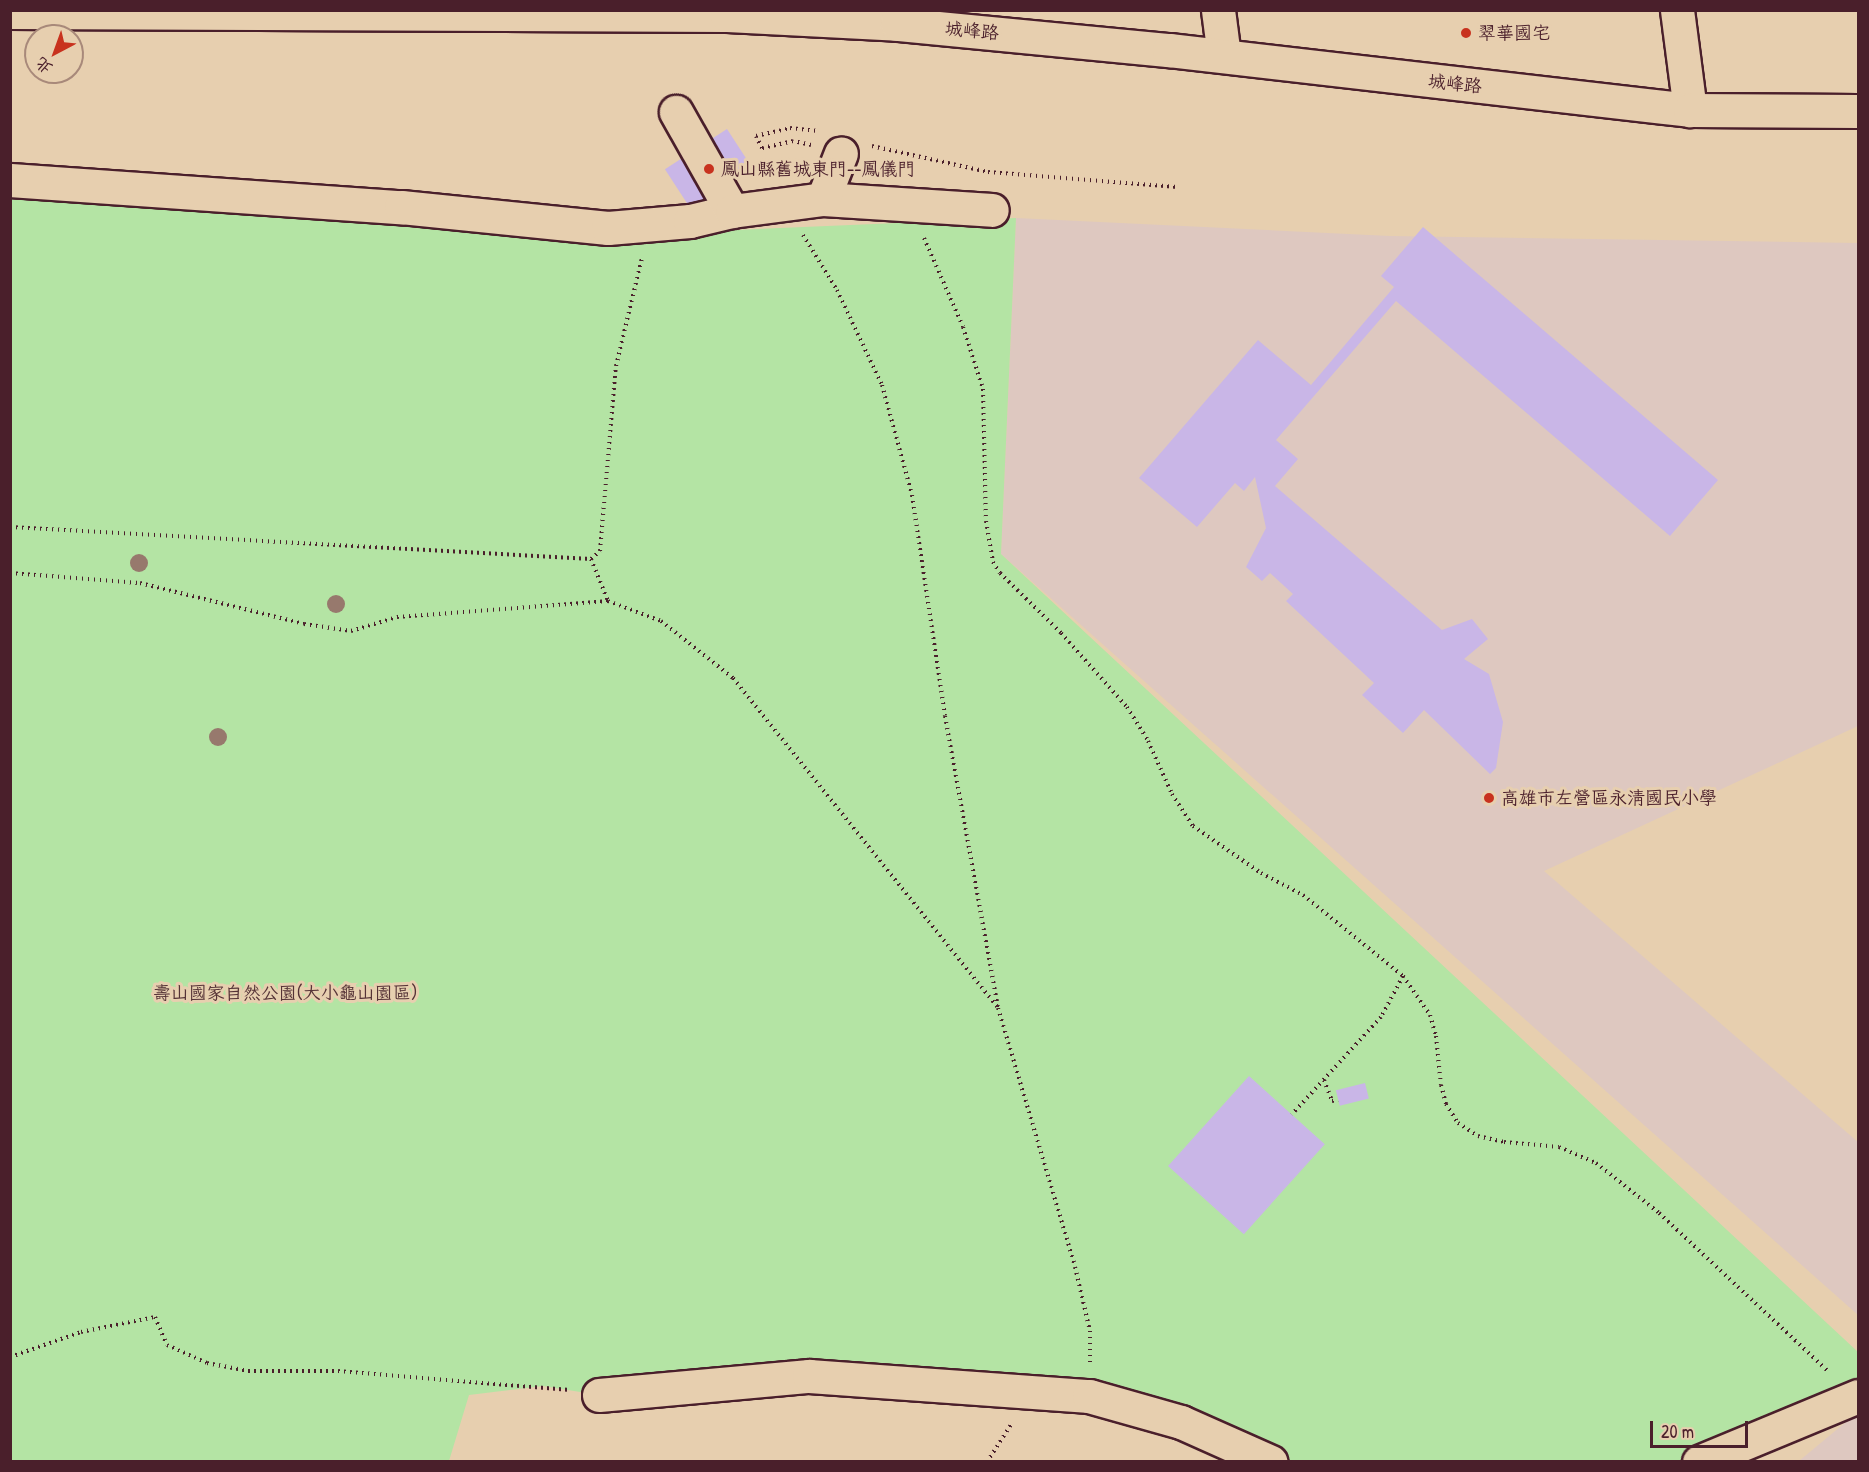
<!DOCTYPE html>
<html>
<head>
<meta charset="utf-8">
<style>
	body { margin:0 }
	#map { position:relative; width:1869px; height:1472px; overflow:hidden; background:#e7cfaf; font-family:"Patrick Hand","LXGW WenKai TC",sans-serif }
	div>[style] { position:absolute }
	[style*='--x'] { left:calc(var(--x)*1px); top:calc(var(--y)*1px); width:calc(var(--w)*1px); rotate:calc(var(--a)*1deg) }
	.built>* { inset:0; background:#dec8c0 }
	.green>* { inset:0; background:#b4e4a4 }
	.building>* { inset:0; background:#c9b6e7; transform-origin:0 0 }
	.path>* { height:4px; margin-top:-2px; transform-origin:0; background:repeating-linear-gradient(90deg,#4a1f2b 0 1.5px,transparent 0 6px) }
	.roads { filter:drop-shadow(2px 0 #4a1f2b) drop-shadow(-2px 0 #4a1f2b) drop-shadow(0 2px #4a1f2b) drop-shadow(0 -2px #4a1f2b) }
	.minor>* { height:33px; margin:-16.5px; padding:0 16.5px; transform-origin:16.5px; border-radius:16.5px; background:#e7cfaf }
	.trees>* { width:18px; height:18px; margin:-9px; border-radius:50%; background:#97796d }
	.dots>* { width:16px; height:16px; translate:-50% -50%; box-sizing:border-box; border:3px solid #e7cfaf; border-radius:50% }
	span { translate:-50% -50%; white-space:nowrap; text-align:center; line-height:1.15; -webkit-text-stroke:6px #e7cfaf; paint-order:stroke }
	.street-label { font-size:18px; color:#4a1f2b }
	.poi-label { font-size:18px; color:#4a1f2b }
	.left { translate:0 -50%; text-align:left }
	.park-label { font-size:18px; color:#553337 }
	.frame { position:absolute; inset:0; border:12px solid #4a1f2b; pointer-events:none }
	.north { position:absolute; left:24px; top:24px; width:60px; height:60px; box-sizing:border-box; background:#e7cfaf; border:2px solid #a8897a; border-radius:50%; rotate:221deg; font-size:16px; font-weight:700; line-height:24px; text-align:center; color:#4a1f2b }
	.north::after { content:''; display:block; margin:auto; width:21px; height:27px; background:#c8321e; clip-path:polygon(50% 0,100% 100%,50% 72%,0 100%) }
	.scale { position:absolute; left:1650px; top:1421px; width:98px; height:27px; box-sizing:border-box; border:3px solid #4a1f2b; border-top:0; padding-left:8px; font-size:18px; line-height:21px; white-space:nowrap; color:#4a1f2b; -webkit-text-stroke:4px #e7cfaf; paint-order:stroke }
</style>
</head>
<body>
<div id="map">
	<div class="built">
		<i style="clip-path:polygon(1016px 218px,1390px 236px,1858px 243px,1858px 726px,1544px 871px,1858px 1142px,1858px 1315px,1001px 554px)"></i>
		<i style="clip-path:polygon(1858px 1412px,1858px 1461px,1799px 1461px)"></i>
	</div>
	<div class="green">
		<i style="clip-path:polygon(10px 183px,689px 232px,1016px 218px,1001px 554px,1858px 1352px,1858px 1396px,1699px 1462px,1271px 1461px,1181px 1422px,809px 1376px,599px 1395px,543px 1386px,469px 1395px,449px 1461px,11px 1461px)"></i>
	</div>
	<div class="building">
		<i style="left:727px;top:129px;width:48px;height:74px;rotate:57deg"></i>
		<i style="clip-path:polygon(1423px 227px,1718px 480px,1670px 536px,1396px 301px,1276px 440px,1298px 459px,1275px 486px,1442px 630px,1472px 619px,1488px 639px,1464px 659px,1489px 674px,1503px 722px,1496px 768px,1490px 774px,1424px 710px,1403px 733px,1362px 695px,1374px 683px,1286px 601px,1293px 594px,1270px 573px,1262px 581px,1246px 567px,1266px 528px,1255px 477px,1244px 491px,1235px 483px,1197px 527px,1139px 478px,1258px 340px,1311px 385px,1394px 287px,1381px 276px)"></i>
		<i style="left:1249px;top:1076px;width:102px;height:121px;rotate:42deg"></i>
		<i style="left:1365px;top:1083px;width:16px;height:30px;rotate:76deg"></i>
	</div>
	<div class="path">
		<i style="--x:811;--y:145;--w:18;--a:-167"></i>
		<i style="--x:793;--y:141;--w:32;--a:167"></i>
		<i style="--x:762;--y:148;--w:13;--a:-117"></i>
		<i style="--x:756;--y:136;--w:35;--a:-13"></i>
		<i style="--x:790;--y:128;--w:28;--a:6"></i>
		<i style="--x:872;--y:146;--w:119;--a:12.6"></i>
		<i style="--x:988;--y:172;--w:190;--a:4.5"></i>
		<i style="--x:803;--y:235;--w:65;--a:58.3"></i>
		<i style="--x:837;--y:290;--w:105;--a:64.7"></i>
		<i style="--x:882;--y:385;--w:114;--a:74.7"></i>
		<i style="--x:912;--y:495;--w:223;--a:81.5"></i>
		<i style="--x:945;--y:716;--w:296;--a:79.7"></i>
		<i style="--x:924;--y:238;--w:97;--a:66.3"></i>
		<i style="--x:963;--y:327;--w:65;--a:72.1"></i>
		<i style="--x:983;--y:389;--w:132;--a:88.7"></i>
		<i style="--x:986;--y:521;--w:42;--a:80.3"></i>
		<i style="--x:993;--y:562;--w:13;--a:58"></i>
		<i style="--x:1000;--y:573;--w:86;--a:44.5"></i>
		<i style="--x:1061;--y:633;--w:99;--a:48.3"></i>
		<i style="--x:1127;--y:707;--w:40;--a:58"></i>
		<i style="--x:1148;--y:741;--w:58;--a:65.6"></i>
		<i style="--x:1172;--y:794;--w:38;--a:57"></i>
		<i style="--x:1193;--y:826;--w:83;--a:34.7"></i>
		<i style="--x:1261;--y:873;--w:47;--a:27.6"></i>
		<i style="--x:1303;--y:895;--w:129;--a:39"></i>
		<i style="--x:1403;--y:976;--w:47;--a:118.2"></i>
		<i style="--x:1381;--y:1017;--w:132;--a:132.5"></i>
		<i style="--x:10;--y:527;--w:582;--a:3.15"></i>
		<i style="--x:591;--y:559;--w:12;--a:-42"></i>
		<i style="--x:600;--y:551;--w:186;--a:-85.1"></i>
		<i style="--x:616;--y:366;--w:111;--a:-76.5"></i>
		<i style="--x:591;--y:559;--w:45;--a:68"></i>
		<i style="--x:10;--y:573;--w:130;--a:4.4"></i>
		<i style="--x:140;--y:583;--w:169;--a:14"></i>
		<i style="--x:304;--y:624;--w:48;--a:8.5"></i>
		<i style="--x:351;--y:631;--w:48;--a:-16.9"></i>
		<i style="--x:397;--y:617;--w:212;--a:-4.3"></i>
		<i style="--x:608;--y:601;--w:57;--a:20.7"></i>
		<i style="--x:661;--y:621;--w:92;--a:38.4"></i>
		<i style="--x:733;--y:678;--w:423;--a:51.2"></i>
		<i style="--x:998;--y:1008;--w:270;--a:73.4"></i>
		<i style="--x:1075;--y:1267;--w:66;--a:76.8"></i>
		<i style="--x:1090;--y:1331;--w:32;--a:90"></i>
		<i style="--x:1403;--y:976;--w:47;--a:55.3"></i>
		<i style="--x:1430;--y:1015;--w:22;--a:74"></i>
		<i style="--x:1436;--y:1036;--w:49;--a:84.2"></i>
		<i style="--x:1441;--y:1085;--w:20;--a:75"></i>
		<i style="--x:1446;--y:1104;--w:22;--a:58"></i>
		<i style="--x:1458;--y:1123;--w:24;--a:33"></i>
		<i style="--x:1478;--y:1136;--w:27;--a:13"></i>
		<i style="--x:1504;--y:1142;--w:55;--a:5.2"></i>
		<i style="--x:1559;--y:1147;--w:40;--a:23.4"></i>
		<i style="--x:1596;--y:1163;--w:80;--a:38.4"></i>
		<i style="--x:1659;--y:1213;--w:233;--a:43.1"></i>
		<i style="--x:1324;--y:1080;--w:22;--a:69"></i>
		<i style="--x:1332;--y:1101;--w:6;--a:-9"></i>
		<i style="--x:10;--y:1357;--w:75;--a:-19.4"></i>
		<i style="--x:81;--y:1332;--w:76;--a:-11.5"></i>
		<i style="--x:155;--y:1317;--w:30;--a:67"></i>
		<i style="--x:167;--y:1345;--w:44;--a:24.2"></i>
		<i style="--x:207;--y:1363;--w:42;--a:11"></i>
		<i style="--x:248;--y:1371;--w:90;--a:0"></i>
		<i style="--x:338;--y:1371;--w:230;--a:4.7"></i>
		<i style="--x:987;--y:1462;--w:46;--a:-57.3"></i>
	</div>
	<div class="roads">
		<div class="minor">
			<i style="--x:1218;--y:10;--w:46;--a:82.6"></i>
			<i style="--x:1677;--y:10;--w:101;--a:82.6"></i>
			<i style="--x:10;--y:12;--w:717;--a:0.24"></i>
			<i style="--x:727;--y:15;--w:170;--a:3"></i>
			<i style="--x:897;--y:24;--w:273;--a:5.5"></i>
			<i style="--x:1169;--y:50;--w:524;--a:6.57"></i>
			<i style="--x:1690;--y:110;--w:168;--a:0.3"></i>
			<i style="--x:10;--y:180;--w:392;--a:4"></i>
			<i style="--x:401;--y:207;--w:208;--a:5.8"></i>
			<i style="--x:608;--y:228;--w:82;--a:-4.9"></i>
			<i style="--x:690;--y:221;--w:43;--a:-13.4"></i>
			<i style="--x:732;--y:211;--w:114;--a:-119.5"></i>
			<i style="--x:823;--y:199;--w:169;--a:3.7"></i>
			<i style="--x:732;--y:211;--w:92;--a:-7.5"></i>
			<i style="--x:823;--y:199;--w:49;--a:-68.6"></i>
			<i style="--x:599;--y:1395;--w:211;--a:-5.2"></i>
			<i style="--x:809;--y:1376;--w:281;--a:4.1"></i>
			<i style="--x:1089;--y:1396;--w:96;--a:15.8"></i>
			<i style="--x:1181;--y:1422;--w:98;--a:24"></i>
			<i style="--x:1699;--y:1462;--w:172;--a:-22.5"></i>
		</div>
	</div>
	<div class="trees">
		<i style="left:139px;top:563px"></i>
		<i style="left:336px;top:604px"></i>
		<i style="left:218px;top:737px"></i>
	</div>
	<div class="dots">
		<i style="left:1466px;top:33px;background:#c8321e"></i>
		<i style="left:709px;top:169px;background:#c8321e"></i>
		<i style="left:1489px;top:798px;background:#c8321e"></i>
	</div>
	<div class="street-label">
		<span style="left:972px;top:31px;rotate:5deg">城峰路</span>
		<span style="left:1455px;top:84px;rotate:6deg">城峰路</span>
	</div>
	<div class="poi-label">
		<span class="left" style="left:1478px;top:33px">翠華國宅</span>
		<span class="left" style="left:721px;top:169px">鳳山縣舊城東門--鳳儀門</span>
		<span class="left" style="left:1501px;top:798px">高雄市左營區永清國民小學</span>
	</div>
	<div class="park-label">
		<span style="left:285px;top:993px">壽山國家自然公園(大小龜山園區)</span>
	</div>
	<div class="frame"></div>
	<div class="north">北</div>
	<div class="scale">20 m</div>
</div>
</body>
</html>
